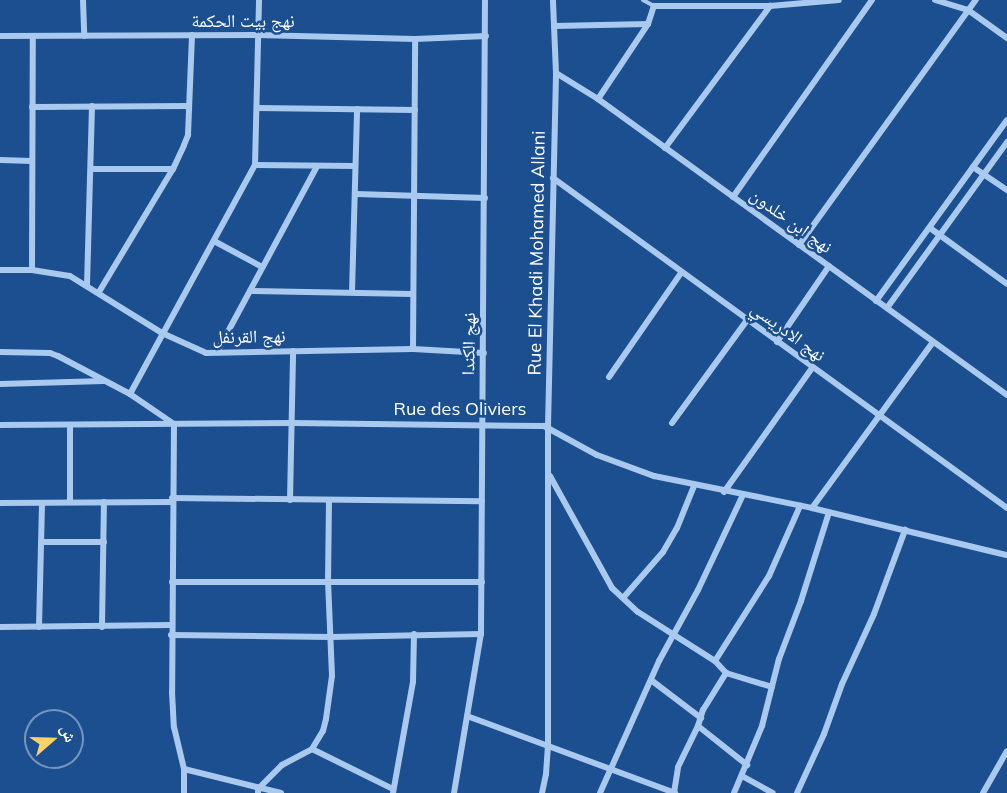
<!DOCTYPE html>
<html>
<head>
<meta charset="utf-8">
<style>
	body { margin:0 }
	#map { position:relative; width:1007px; height:793px; overflow:hidden; background:#1b4f8f; font-family:Mulish,"Noto Naskh Arabic",sans-serif }
	div>[style] { position:absolute }
	[style*='--x'] { left:calc(var(--x)*1px); top:calc(var(--y)*1px); width:calc(var(--w)*1px); rotate:calc(var(--a)*1deg) }
	.service>* { height:4px; margin:-2px; padding:0 2px; transform-origin:2px; border-radius:2px; background:#a9c9ee }
	.minor>* { height:6px; margin:-3px; padding:0 3px; transform-origin:3px; border-radius:3px; background:#a9c9ee }
	span { translate:-50% -50%; white-space:nowrap; text-align:center; line-height:1.15; -webkit-text-stroke:5px #1b4f8f; paint-order:stroke }
	.street-label { font-size:18px; color:#fff }
	.north { position:absolute; left:24px; top:709px; width:60px; height:60px; box-sizing:border-box; background:#1b4f8f; border:2px solid #7695bc; border-radius:50%; rotate:70deg; font-size:16px; font-weight:700; line-height:24px; text-align:center; color:#fff }
	.north::after { content:''; display:block; margin:auto; width:21px; height:27px; background:#ffd166; clip-path:polygon(50% 0,100% 100%,50% 72%,0 100%) }
</style>
</head>
<body>
<div id="map">
	<div class="service">
		<i style="--x:643;--y:0;--w:13;--a:29"></i>
	</div>
	<div class="minor">
		<i style="--x:83;--y:0;--w:36;--a:88"></i>
		<i style="--x:935;--y:0;--w:34;--a:17"></i>
		<i style="--x:968;--y:10;--w:48;--a:35.7"></i>
		<i style="--x:554;--y:26;--w:94;--a:-1.2"></i>
		<i style="--x:0;--y:36;--w:258;--a:-0.2"></i>
		<i style="--x:258;--y:35;--w:157;--a:1.5"></i>
		<i style="--x:415;--y:39;--w:71;--a:-2.4"></i>
		<i style="--x:556;--y:73;--w:49;--a:31.8"></i>
		<i style="--x:598;--y:99;--w:505;--a:35.89"></i>
		<i style="--x:598;--y:99;--w:90;--a:-56.3"></i>
		<i style="--x:648;--y:24;--w:19;--a:-72"></i>
		<i style="--x:654;--y:6;--w:116;--a:0"></i>
		<i style="--x:770;--y:6;--w:69;--a:-5"></i>
		<i style="--x:32;--y:107;--w:157;--a:-0.4"></i>
		<i style="--x:257;--y:108;--w:158;--a:0.7"></i>
		<i style="--x:665;--y:148;--w:177;--a:-53.5"></i>
		<i style="--x:0;--y:160;--w:32;--a:2"></i>
		<i style="--x:255;--y:165;--w:100;--a:0.6"></i>
		<i style="--x:973;--y:167;--w:41;--a:34.1"></i>
		<i style="--x:92;--y:169;--w:81;--a:0"></i>
		<i style="--x:553;--y:178;--w:561;--a:36.01"></i>
		<i style="--x:356;--y:194;--w:129;--a:1.8"></i>
		<i style="--x:733;--y:197;--w:241;--a:-54.8"></i>
		<i style="--x:930;--y:228;--w:95;--a:36"></i>
		<i style="--x:214;--y:241;--w:55;--a:28.4"></i>
		<i style="--x:799;--y:245;--w:302;--a:-54.2"></i>
		<i style="--x:0;--y:270;--w:32;--a:0"></i>
		<i style="--x:32;--y:270;--w:38;--a:9"></i>
		<i style="--x:70;--y:276;--w:108;--a:31.8"></i>
		<i style="--x:162;--y:333;--w:48;--a:24.4"></i>
		<i style="--x:206;--y:353;--w:207;--a:-1.1"></i>
		<i style="--x:413;--y:349;--w:71;--a:3.2"></i>
		<i style="--x:32;--y:270;--w:234;--a:-89.8"></i>
		<i style="--x:87;--y:285;--w:179;--a:-88.4"></i>
		<i style="--x:250;--y:291;--w:162;--a:1.1"></i>
		<i style="--x:99;--y:292;--w:144;--a:-59"></i>
		<i style="--x:173;--y:169;--w:26;--a:-65"></i>
		<i style="--x:184;--y:145;--w:11;--a:-68"></i>
		<i style="--x:188;--y:135;--w:100;--a:-87.7"></i>
		<i style="--x:352;--y:292;--w:183;--a:-88.4"></i>
		<i style="--x:876;--y:301;--w:223;--a:-54.1"></i>
		<i style="--x:887;--y:308;--w:205;--a:-54.1"></i>
		<i style="--x:777;--y:342;--w:92;--a:-55.6"></i>
		<i style="--x:413;--y:349;--w:310;--a:-89.6"></i>
		<i style="--x:0;--y:352;--w:50;--a:1.1"></i>
		<i style="--x:50;--y:353;--w:9;--a:21"></i>
		<i style="--x:58;--y:356;--w:81;--a:27.8"></i>
		<i style="--x:130;--y:394;--w:53;--a:34.3"></i>
		<i style="--x:174;--y:424;--w:268;--a:90.4"></i>
		<i style="--x:172;--y:692;--w:35;--a:87"></i>
		<i style="--x:174;--y:727;--w:43;--a:76.6"></i>
		<i style="--x:184;--y:769;--w:24;--a:90"></i>
		<i style="--x:217;--y:352;--w:211;--a:-61.7"></i>
		<i style="--x:609;--y:377;--w:126;--a:-55.3"></i>
		<i style="--x:0;--y:384;--w:104;--a:-1.7"></i>
		<i style="--x:130;--y:394;--w:261;--a:-61.4"></i>
		<i style="--x:255;--y:165;--w:165;--a:-88.6"></i>
		<i style="--x:672;--y:423;--w:127;--a:-53.9"></i>
		<i style="--x:0;--y:425;--w:292;--a:-0.4"></i>
		<i style="--x:292;--y:423;--w:252;--a:0.7"></i>
		<i style="--x:544;--y:426;--w:60;--a:28.7"></i>
		<i style="--x:597;--y:455;--w:61;--a:20.2"></i>
		<i style="--x:654;--y:476;--w:161;--a:11.4"></i>
		<i style="--x:812;--y:508;--w:201;--a:13.6"></i>
		<i style="--x:550;--y:476;--w:128;--a:61"></i>
		<i style="--x:612;--y:588;--w:35;--a:43"></i>
		<i style="--x:638;--y:612;--w:91;--a:32.5"></i>
		<i style="--x:715;--y:661;--w:16;--a:47"></i>
		<i style="--x:726;--y:673;--w:48;--a:16.9"></i>
		<i style="--x:724;--y:492;--w:152;--a:-54.6"></i>
		<i style="--x:172;--y:498;--w:310;--a:0.6"></i>
		<i style="--x:290;--y:500;--w:149;--a:-88.8"></i>
		<i style="--x:70;--y:502;--w:76;--a:-90"></i>
		<i style="--x:0;--y:503;--w:172;--a:-0.3"></i>
		<i style="--x:812;--y:508;--w:205;--a:-53.9"></i>
		<i style="--x:41;--y:542;--w:63;--a:0"></i>
		<i style="--x:172;--y:582;--w:310;--a:0"></i>
		<i style="--x:623;--y:598;--w:61;--a:-49"></i>
		<i style="--x:663;--y:552;--w:28;--a:-60"></i>
		<i style="--x:677;--y:528;--w:45;--a:-68"></i>
		<i style="--x:0;--y:627;--w:171;--a:-0.7"></i>
		<i style="--x:39;--y:627;--w:124;--a:-88.6"></i>
		<i style="--x:102;--y:627;--w:125;--a:-89.1"></i>
		<i style="--x:171;--y:635;--w:160;--a:0.7"></i>
		<i style="--x:331;--y:637;--w:150;--a:-1.1"></i>
		<i style="--x:715;--y:661;--w:101;--a:-57.6"></i>
		<i style="--x:769;--y:576;--w:77;--a:-66.1"></i>
		<i style="--x:651;--y:680;--w:63;--a:37.2"></i>
		<i style="--x:467;--y:716;--w:222;--a:20.3"></i>
		<i style="--x:698;--y:726;--w:63;--a:38.5"></i>
		<i style="--x:312;--y:749;--w:90;--a:26.3"></i>
		<i style="--x:184;--y:769;--w:100;--a:13.9"></i>
		<i style="--x:742;--y:776;--w:35;--a:29"></i>
		<i style="--x:258;--y:793;--w:4;--a:-90"></i>
		<i style="--x:258;--y:789;--w:34;--a:-45"></i>
		<i style="--x:282;--y:765;--w:34;--a:-28"></i>
		<i style="--x:312;--y:749;--w:21;--a:-59"></i>
		<i style="--x:323;--y:731;--w:12;--a:-76"></i>
		<i style="--x:326;--y:719;--w:43;--a:-82.1"></i>
		<i style="--x:332;--y:676;--w:94;--a:-92.4"></i>
		<i style="--x:328;--y:582;--w:82;--a:-89.3"></i>
		<i style="--x:393;--y:793;--w:113;--a:-79.8"></i>
		<i style="--x:413;--y:682;--w:48;--a:-88.8"></i>
		<i style="--x:454;--y:793;--w:161;--a:-80.4"></i>
		<i style="--x:481;--y:634;--w:634;--a:-89.64"></i>
		<i style="--x:542;--y:793;--w:19;--a:-78"></i>
		<i style="--x:546;--y:774;--w:28;--a:-86"></i>
		<i style="--x:548;--y:746;--w:319;--a:-90"></i>
		<i style="--x:548;--y:427;--w:354;--a:-88.7"></i>
		<i style="--x:556;--y:73;--w:73;--a:-92.4"></i>
		<i style="--x:600;--y:793;--w:145;--a:-65.9"></i>
		<i style="--x:659;--y:661;--w:81;--a:-61.2"></i>
		<i style="--x:698;--y:590;--w:105;--a:-64.7"></i>
		<i style="--x:674;--y:793;--w:26;--a:-81"></i>
		<i style="--x:678;--y:767;--w:46;--a:-64"></i>
		<i style="--x:698;--y:726;--w:17;--a:-73"></i>
		<i style="--x:703;--y:710;--w:44;--a:-58.1"></i>
		<i style="--x:734;--y:793;--w:73;--a:-67.3"></i>
		<i style="--x:762;--y:726;--w:69;--a:-75.8"></i>
		<i style="--x:779;--y:659;--w:62;--a:-69.2"></i>
		<i style="--x:801;--y:601;--w:93;--a:-72.5"></i>
		<i style="--x:797;--y:793;--w:65;--a:-65.4"></i>
		<i style="--x:824;--y:734;--w:53;--a:-70.2"></i>
		<i style="--x:842;--y:684;--w:77;--a:-65.4"></i>
		<i style="--x:874;--y:614;--w:90;--a:-69.7"></i>
		<i style="--x:983;--y:793;--w:48;--a:-60.3"></i>
	</div>
	<div class="street-label">
		<span style="left:243px;top:21px">نهج بيت الحكمة</span>
		<span style="left:791px;top:221px;rotate:36deg">نهج ابن خلدون</span>
		<span style="left:537px;top:253px;rotate:-89deg">Rue El Khadi Mohamed Allani</span>
		<span style="left:788px;top:332px;rotate:36deg">نهج الادريسي</span>
		<span style="left:249px;top:337px;rotate:-1deg">نهج القرنفل</span>
		<span style="left:469px;top:344px;rotate:-89deg">نهج الكندا</span>
		<span style="left:460px;top:409px">Rue des Oliviers</span>
	</div>
	<div class="north">ش</div>
</div>
</body>
</html>
